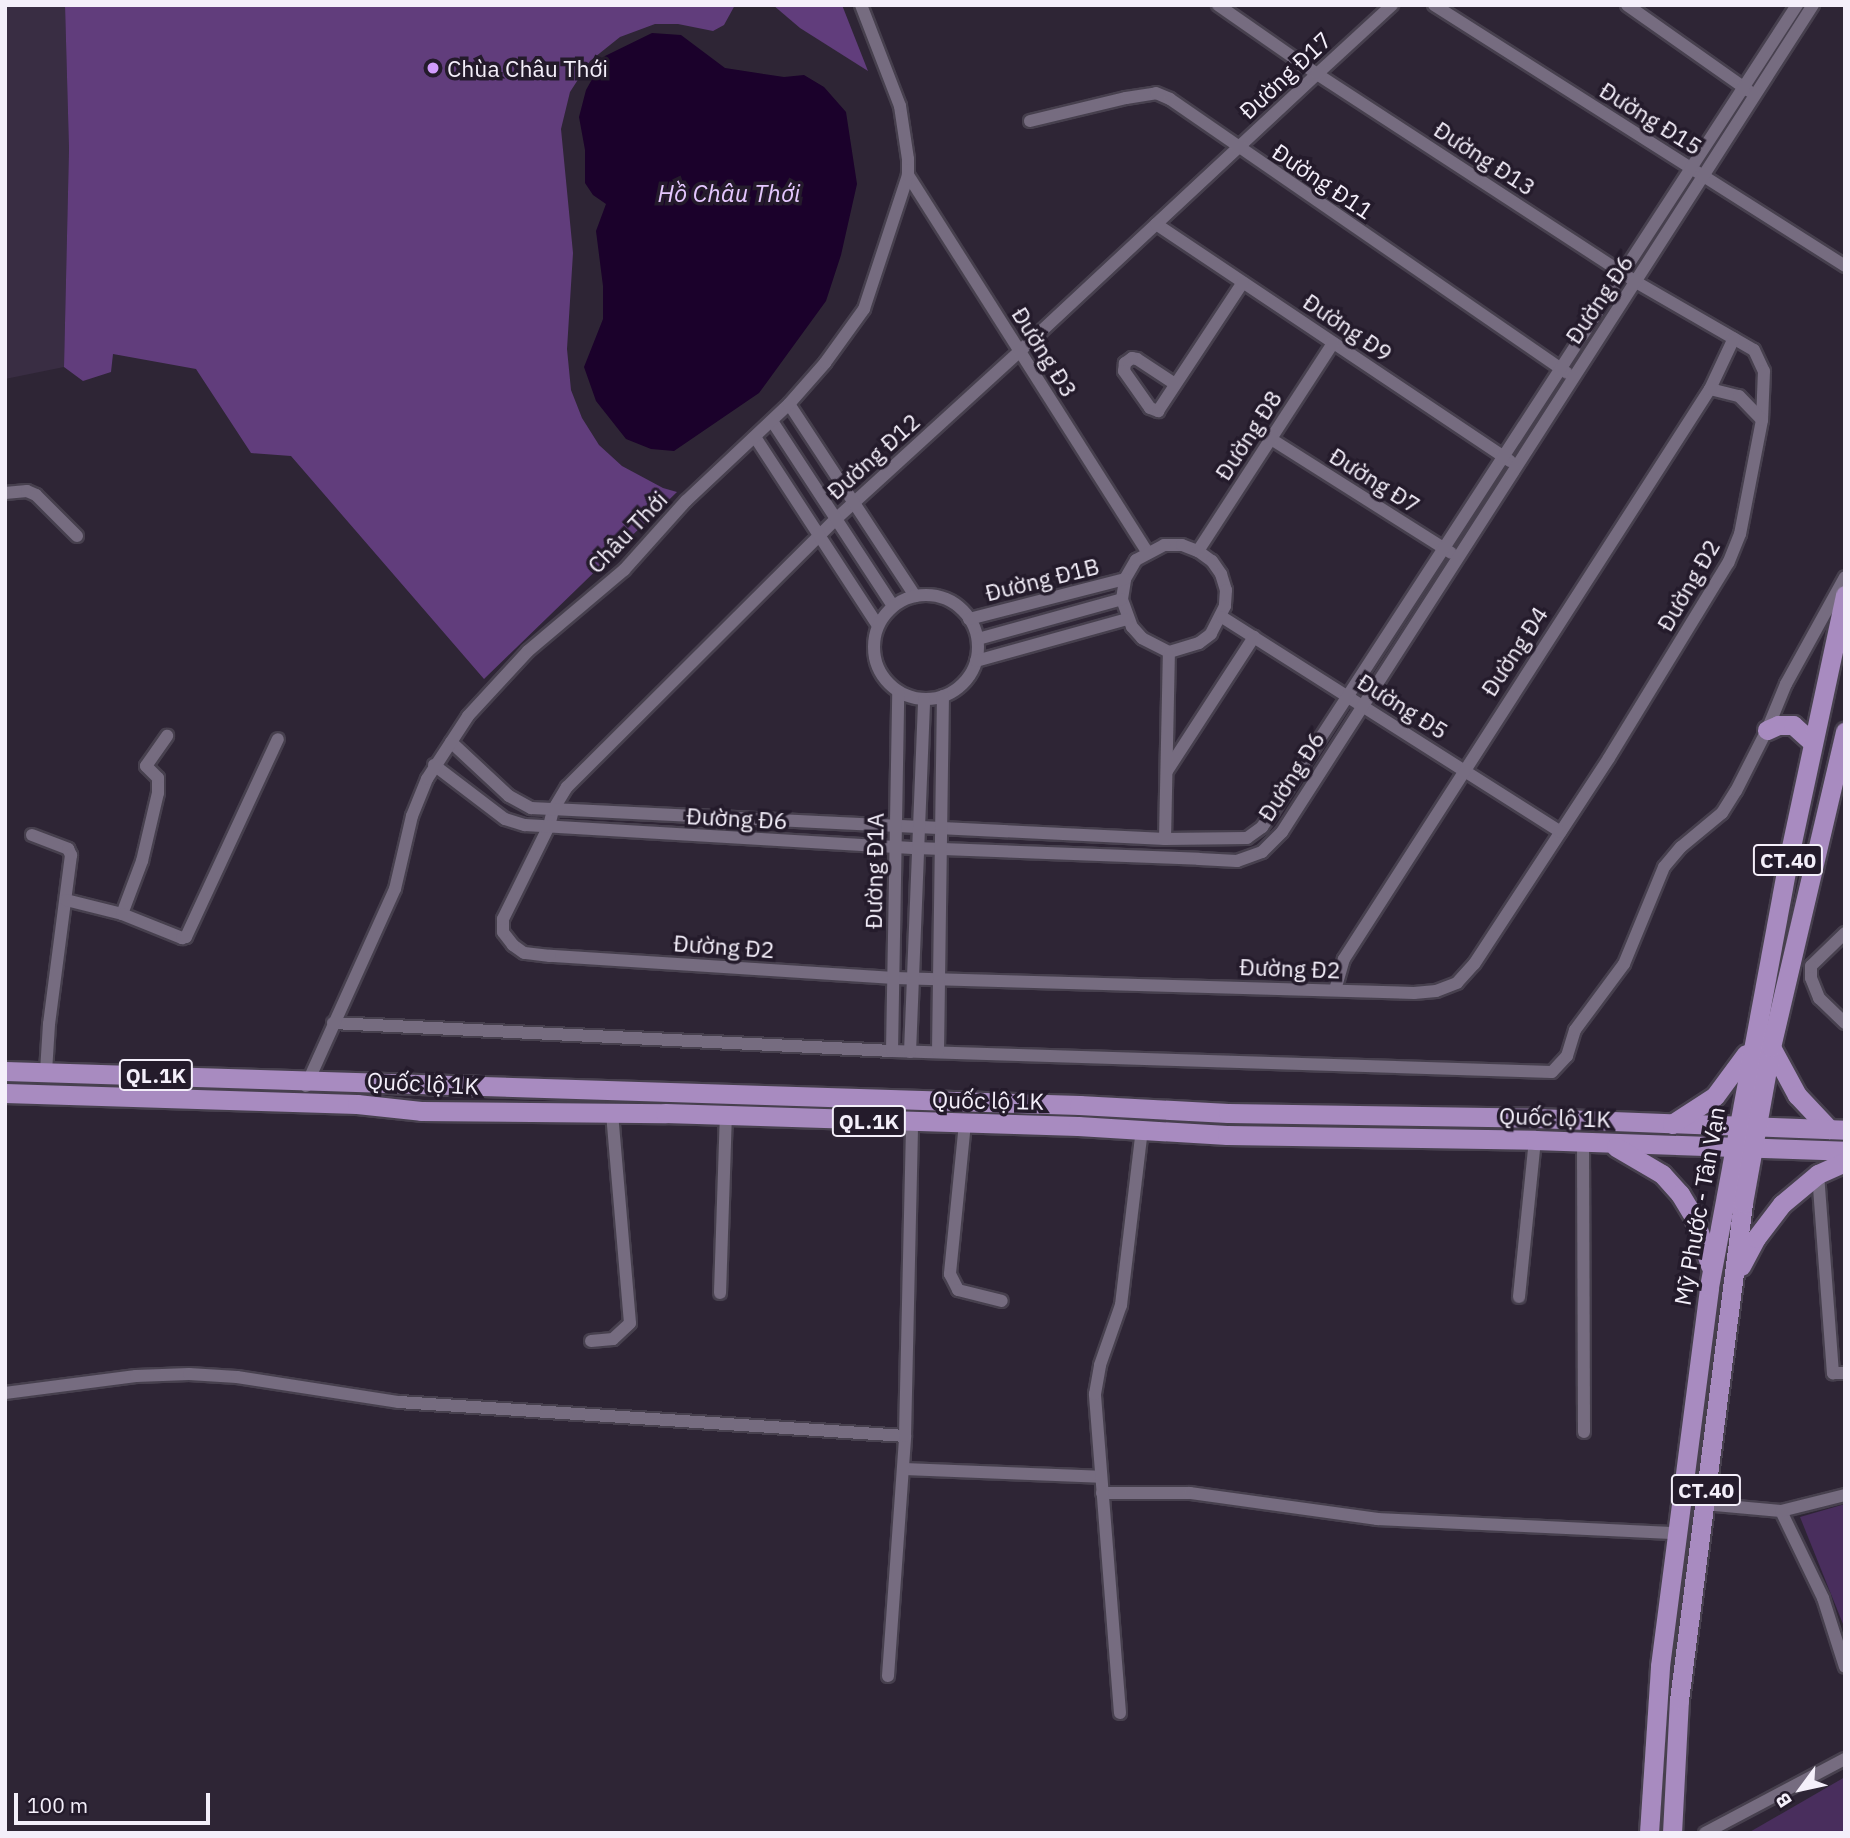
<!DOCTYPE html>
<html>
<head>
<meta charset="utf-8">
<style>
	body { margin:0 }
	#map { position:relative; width:1850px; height:1838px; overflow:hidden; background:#2e2535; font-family:"IBM Plex Sans",sans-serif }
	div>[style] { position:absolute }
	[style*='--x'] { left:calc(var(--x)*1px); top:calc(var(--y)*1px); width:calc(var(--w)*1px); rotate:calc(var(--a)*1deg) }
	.built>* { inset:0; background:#392d43 }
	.green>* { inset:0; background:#492e5d }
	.forest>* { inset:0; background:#613d7c }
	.water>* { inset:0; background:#1b012b }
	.roads { filter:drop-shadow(2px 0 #47404e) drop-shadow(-2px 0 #47404e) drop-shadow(0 2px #47404e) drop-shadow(0 -2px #47404e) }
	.minor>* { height:12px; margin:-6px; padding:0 6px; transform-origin:6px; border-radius:6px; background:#766c80 }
	.minor>.ring { margin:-6px; padding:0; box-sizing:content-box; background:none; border:12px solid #766c80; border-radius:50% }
	.primary>* { height:19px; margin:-9.5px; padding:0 9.5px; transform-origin:9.5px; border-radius:9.5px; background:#a88bc0 }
	.dots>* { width:19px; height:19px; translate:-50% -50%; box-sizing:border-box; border:4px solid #241b2b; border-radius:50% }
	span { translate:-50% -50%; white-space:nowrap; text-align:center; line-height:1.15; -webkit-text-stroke:7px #241b2b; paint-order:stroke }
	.shield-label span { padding:2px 5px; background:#241b2b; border:2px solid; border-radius:5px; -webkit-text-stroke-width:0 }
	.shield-label { font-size:21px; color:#f4effa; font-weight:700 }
	.poi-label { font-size:23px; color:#f4effa }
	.left { translate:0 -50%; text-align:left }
	.street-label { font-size:23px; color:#f4effa }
	.water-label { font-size:24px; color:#e5c7ff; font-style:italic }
	.frame { position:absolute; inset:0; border:7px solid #f4effa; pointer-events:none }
	.north { position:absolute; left:1766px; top:1754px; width:70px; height:70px; -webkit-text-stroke:5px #241b2b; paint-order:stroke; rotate:237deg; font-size:19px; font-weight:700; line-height:28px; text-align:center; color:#f4effa }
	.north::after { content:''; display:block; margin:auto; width:24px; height:32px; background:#f4effa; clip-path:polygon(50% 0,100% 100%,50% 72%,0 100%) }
	.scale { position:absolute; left:14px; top:1793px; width:196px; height:32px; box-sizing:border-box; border:4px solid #f4effa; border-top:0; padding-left:9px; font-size:21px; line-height:24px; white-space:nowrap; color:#f4effa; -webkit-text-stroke:5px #241b2b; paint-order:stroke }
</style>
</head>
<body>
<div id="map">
	<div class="built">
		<i style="clip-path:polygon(5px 5px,65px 5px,69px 149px,64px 367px,5px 379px)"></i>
	</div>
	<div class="green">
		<i style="clip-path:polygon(1845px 1504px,1845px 1629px,1800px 1517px)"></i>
		<i style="clip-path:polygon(1845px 1777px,1845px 1833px,1748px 1833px)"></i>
	</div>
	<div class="forest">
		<i style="clip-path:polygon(65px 5px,735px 5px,724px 25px,713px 31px,678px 24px,655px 24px,620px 37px,590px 61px,570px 92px,561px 129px,573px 253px,567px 349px,571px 390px,582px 418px,599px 445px,622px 466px,663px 488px,677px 492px,484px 679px,291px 456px,251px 453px,196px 369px,113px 354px,111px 372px,83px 381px,64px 367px,69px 149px)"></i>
		<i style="clip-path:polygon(773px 5px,842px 5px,868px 71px,800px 28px)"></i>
	</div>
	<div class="water">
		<i style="clip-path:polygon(652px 33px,681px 35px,725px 68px,784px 77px,804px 75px,824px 87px,846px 112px,857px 184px,841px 255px,826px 301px,759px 393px,674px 451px,651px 449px,626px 439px,596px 401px,584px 367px,603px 319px,603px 286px,596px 231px,606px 204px,593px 195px,585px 183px,585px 150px,579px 117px,586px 90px,605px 56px)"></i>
	</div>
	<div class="roads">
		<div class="minor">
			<i style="--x:1218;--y:5;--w:121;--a:34.9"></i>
			<i style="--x:1317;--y:74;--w:381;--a:33.1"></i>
			<i style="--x:1636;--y:282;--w:136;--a:30"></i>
			<i style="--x:1754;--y:350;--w:23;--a:65"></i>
			<i style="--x:1764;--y:371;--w:49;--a:92.3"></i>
			<i style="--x:1762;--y:420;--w:116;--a:100.9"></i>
			<i style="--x:1740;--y:534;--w:31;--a:112"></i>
			<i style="--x:1728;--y:563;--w:228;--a:121.4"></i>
			<i style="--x:1609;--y:758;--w:246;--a:123.2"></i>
			<i style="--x:1474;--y:964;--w:25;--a:132"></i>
			<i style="--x:1457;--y:983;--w:22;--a:159"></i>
			<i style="--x:1436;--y:991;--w:22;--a:175"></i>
			<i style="--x:1414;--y:993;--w:520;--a:-178.35"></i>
			<i style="--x:894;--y:978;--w:345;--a:-176.3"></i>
			<i style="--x:550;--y:956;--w:26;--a:-173"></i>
			<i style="--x:524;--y:953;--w:14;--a:-144"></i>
			<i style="--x:513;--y:945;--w:16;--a:-128"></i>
			<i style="--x:503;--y:932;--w:13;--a:-90"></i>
			<i style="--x:503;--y:919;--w:104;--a:-63.7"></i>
			<i style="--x:549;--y:826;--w:16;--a:-76"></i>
			<i style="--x:553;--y:810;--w:27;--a:-59"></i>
			<i style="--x:567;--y:787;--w:380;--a:-44.9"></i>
			<i style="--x:836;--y:519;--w:249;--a:-42.4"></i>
			<i style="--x:1020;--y:351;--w:406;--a:-43"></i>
			<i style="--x:1317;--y:74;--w:102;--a:-42.6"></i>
			<i style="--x:1434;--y:5;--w:487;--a:32.4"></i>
			<i style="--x:1627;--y:5;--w:149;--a:35.2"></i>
			<i style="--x:1030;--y:121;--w:99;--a:-13.5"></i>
			<i style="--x:1126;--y:98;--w:30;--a:-9"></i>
			<i style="--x:1156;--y:93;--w:15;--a:23"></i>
			<i style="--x:1170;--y:99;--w:482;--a:34.6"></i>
			<i style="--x:908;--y:175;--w:446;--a:57.6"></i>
			<i style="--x:1156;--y:224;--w:426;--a:33.8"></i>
			<i style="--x:1175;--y:384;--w:45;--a:-146.7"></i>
			<i style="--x:1137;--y:359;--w:5;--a:-169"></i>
			<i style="--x:1132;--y:358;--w:9;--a:144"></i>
			<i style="--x:1125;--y:363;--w:8;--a:97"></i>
			<i style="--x:1124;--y:371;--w:45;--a:54.9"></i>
			<i style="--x:1150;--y:408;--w:9;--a:21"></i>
			<i style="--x:1158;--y:411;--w:154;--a:-56.6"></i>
			<i style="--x:1710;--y:389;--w:30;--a:14"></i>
			<i style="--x:1739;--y:396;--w:33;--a:46"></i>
			<i style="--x:789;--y:404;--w:230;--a:56.7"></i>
			<i style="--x:772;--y:421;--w:221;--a:56.8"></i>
			<i style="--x:755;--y:437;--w:225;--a:56.9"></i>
			<i style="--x:1271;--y:439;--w:213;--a:32.3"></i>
			<i style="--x:5;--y:493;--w:22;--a:-5"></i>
			<i style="--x:27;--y:491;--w:10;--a:24"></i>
			<i style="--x:36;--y:495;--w:58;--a:45"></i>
			<i style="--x:1164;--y:545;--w:18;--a:0"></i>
			<i style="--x:1182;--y:545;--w:17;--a:21"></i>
			<i style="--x:1198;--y:551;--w:17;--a:36"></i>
			<i style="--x:1212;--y:561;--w:16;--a:55"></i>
			<i style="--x:1221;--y:574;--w:17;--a:73"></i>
			<i style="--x:1226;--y:590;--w:16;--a:94"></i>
			<i style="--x:1225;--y:606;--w:31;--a:117"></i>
			<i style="--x:1211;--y:634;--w:15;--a:143"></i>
			<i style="--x:1199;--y:643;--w:31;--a:163"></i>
			<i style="--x:1169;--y:652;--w:30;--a:-153"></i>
			<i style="--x:1142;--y:638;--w:15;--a:-132"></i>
			<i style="--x:1132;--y:627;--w:30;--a:-110"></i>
			<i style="--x:1122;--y:599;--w:20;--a:-81"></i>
			<i style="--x:1125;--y:579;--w:22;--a:-60"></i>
			<i style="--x:1136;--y:560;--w:32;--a:-28"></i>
			<i style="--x:1198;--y:551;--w:248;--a:-57"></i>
			<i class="ring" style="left:874px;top:595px;width:92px;height:92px"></i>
			<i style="--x:1222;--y:617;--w:401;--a:32.4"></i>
			<i style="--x:969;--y:619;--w:161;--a:-14.4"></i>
			<i style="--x:978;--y:639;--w:149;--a:-15.5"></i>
			<i style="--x:976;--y:661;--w:157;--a:-15.5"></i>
			<i style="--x:451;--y:742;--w:79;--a:43"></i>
			<i style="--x:509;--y:796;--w:25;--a:29"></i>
			<i style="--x:531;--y:808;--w:635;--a:2.8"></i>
			<i style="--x:1165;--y:839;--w:82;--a:-0.7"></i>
			<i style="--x:1247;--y:838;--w:19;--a:-36"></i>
			<i style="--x:1262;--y:827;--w:19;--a:-55"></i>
			<i style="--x:1273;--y:811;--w:961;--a:-56.97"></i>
			<i style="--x:434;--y:765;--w:89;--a:37.3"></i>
			<i style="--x:505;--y:819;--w:21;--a:17"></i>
			<i style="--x:525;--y:825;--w:392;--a:3.4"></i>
			<i style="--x:916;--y:848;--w:283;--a:2.2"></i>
			<i style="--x:1199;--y:859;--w:38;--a:3"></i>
			<i style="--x:1237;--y:861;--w:27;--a:-20"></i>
			<i style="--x:1262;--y:852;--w:28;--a:-45"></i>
			<i style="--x:1282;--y:832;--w:983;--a:-57.3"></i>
			<i style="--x:1167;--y:771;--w:160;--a:-57"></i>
			<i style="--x:32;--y:835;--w:39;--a:21"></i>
			<i style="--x:68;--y:849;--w:7;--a:63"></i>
			<i style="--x:71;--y:855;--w:170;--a:97.4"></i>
			<i style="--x:49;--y:1024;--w:48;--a:93.6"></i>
			<i style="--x:1165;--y:839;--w:187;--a:-88.8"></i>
			<i style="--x:66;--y:900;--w:58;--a:14"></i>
			<i style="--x:122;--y:914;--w:57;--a:-69.3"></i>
			<i style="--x:142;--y:861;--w:70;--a:-76.8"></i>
			<i style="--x:158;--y:793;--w:15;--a:-90"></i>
			<i style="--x:158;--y:778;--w:17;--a:-135"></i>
			<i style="--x:146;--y:766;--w:37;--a:-55"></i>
			<i style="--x:122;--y:914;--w:65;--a:21.8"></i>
			<i style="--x:182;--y:938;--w:4;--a:-14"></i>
			<i style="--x:186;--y:937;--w:218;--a:-65.1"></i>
			<i style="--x:1845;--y:933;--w:47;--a:135.9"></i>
			<i style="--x:1811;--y:966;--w:12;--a:90"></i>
			<i style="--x:1811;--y:978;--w:22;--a:68"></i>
			<i style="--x:1819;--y:998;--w:36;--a:44"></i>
			<i style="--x:1335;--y:990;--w:32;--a:-74"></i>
			<i style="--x:1344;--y:959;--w:677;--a:-57.3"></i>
			<i style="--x:1710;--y:389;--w:56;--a:-64.8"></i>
			<i style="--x:333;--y:1023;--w:560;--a:2.87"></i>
			<i style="--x:892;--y:1051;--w:660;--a:1.82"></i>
			<i style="--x:1552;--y:1072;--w:22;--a:-47"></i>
			<i style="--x:1567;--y:1056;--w:27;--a:-73"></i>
			<i style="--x:1575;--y:1030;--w:82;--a:-53.4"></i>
			<i style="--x:1624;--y:964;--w:105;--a:-67.6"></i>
			<i style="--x:1664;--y:867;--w:26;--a:-50"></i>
			<i style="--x:1681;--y:847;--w:53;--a:-39.7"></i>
			<i style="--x:1722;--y:813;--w:26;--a:-58"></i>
			<i style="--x:1736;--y:791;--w:68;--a:-63.1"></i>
			<i style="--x:1767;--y:730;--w:50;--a:-67.6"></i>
			<i style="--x:1786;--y:684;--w:122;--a:-61.1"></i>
			<i style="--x:892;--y:1051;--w:359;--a:-89"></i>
			<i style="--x:910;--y:1052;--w:353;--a:-87.7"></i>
			<i style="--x:938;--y:1052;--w:356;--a:-89.2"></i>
			<i style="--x:306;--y:1086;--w:216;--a:-65.7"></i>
			<i style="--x:395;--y:889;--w:75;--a:-76.9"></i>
			<i style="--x:412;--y:816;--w:40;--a:-68"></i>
			<i style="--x:427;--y:779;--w:75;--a:-56.9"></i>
			<i style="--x:468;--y:716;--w:88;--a:-47.3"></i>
			<i style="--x:528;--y:651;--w:126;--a:-40.2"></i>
			<i style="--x:624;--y:570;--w:93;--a:-48.1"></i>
			<i style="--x:686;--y:501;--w:141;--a:-43.3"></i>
			<i style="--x:789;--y:404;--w:55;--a:-48.7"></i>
			<i style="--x:825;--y:363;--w:67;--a:-54.2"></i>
			<i style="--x:864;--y:309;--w:141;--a:-71.8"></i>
			<i style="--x:908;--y:175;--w:16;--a:-90"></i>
			<i style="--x:908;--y:159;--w:54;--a:-98.6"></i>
			<i style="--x:900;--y:106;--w:108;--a:-111.1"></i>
			<i style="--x:965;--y:1123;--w:152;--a:95.7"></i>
			<i style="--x:950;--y:1274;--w:18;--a:63"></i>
			<i style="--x:958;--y:1290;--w:45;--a:14"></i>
			<i style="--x:1583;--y:1142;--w:290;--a:89.8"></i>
			<i style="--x:1818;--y:1174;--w:200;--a:85.7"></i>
			<i style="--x:1833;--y:1373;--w:12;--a:0"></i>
			<i style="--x:720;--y:1293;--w:177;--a:-88.1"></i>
			<i style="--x:1519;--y:1297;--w:158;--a:-84.2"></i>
			<i style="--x:591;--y:1341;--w:22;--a:-5"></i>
			<i style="--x:613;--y:1339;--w:23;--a:-43"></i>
			<i style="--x:630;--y:1323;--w:211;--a:-94.9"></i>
			<i style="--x:5;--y:1393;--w:132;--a:-7.4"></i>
			<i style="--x:136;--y:1376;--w:53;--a:-2.2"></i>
			<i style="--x:189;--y:1374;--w:48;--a:3.6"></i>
			<i style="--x:237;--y:1377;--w:164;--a:8.8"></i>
			<i style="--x:399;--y:1402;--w:507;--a:3.84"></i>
			<i style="--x:904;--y:1469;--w:196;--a:2.3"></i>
			<i style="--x:1102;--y:1493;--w:88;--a:0"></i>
			<i style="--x:1190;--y:1493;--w:189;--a:7.9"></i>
			<i style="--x:1377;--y:1519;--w:300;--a:2.7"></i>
			<i style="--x:1704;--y:1504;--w:77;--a:5.2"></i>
			<i style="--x:1781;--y:1511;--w:97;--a:64.2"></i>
			<i style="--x:1823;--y:1598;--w:72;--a:72.3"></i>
			<i style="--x:1781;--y:1511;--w:66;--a:-14"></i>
			<i style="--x:888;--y:1676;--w:241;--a:-85.9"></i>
			<i style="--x:905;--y:1436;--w:313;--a:-88.7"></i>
			<i style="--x:1120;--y:1713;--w:320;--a:-94.5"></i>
			<i style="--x:1095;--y:1394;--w:29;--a:-80"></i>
			<i style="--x:1100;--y:1365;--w:64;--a:-70.7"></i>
			<i style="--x:1121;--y:1305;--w:176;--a:-83.2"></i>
			<i style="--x:1705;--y:1833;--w:158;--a:-27.9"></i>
		</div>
		<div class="primary">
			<i style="--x:1767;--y:730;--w:12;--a:-24"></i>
			<i style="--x:1778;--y:725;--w:15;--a:0"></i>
			<i style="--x:1793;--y:725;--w:25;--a:42"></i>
			<i style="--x:1771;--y:1047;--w:55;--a:61.6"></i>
			<i style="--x:1797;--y:1095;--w:47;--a:46.7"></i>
			<i style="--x:5;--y:1071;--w:1075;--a:1.81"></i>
			<i style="--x:1079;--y:1105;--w:149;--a:3.1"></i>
			<i style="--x:1228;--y:1113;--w:308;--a:0.9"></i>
			<i style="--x:1536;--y:1118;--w:309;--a:2.2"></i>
			<i style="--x:5;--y:1093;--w:352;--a:1.8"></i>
			<i style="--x:357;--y:1104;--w:64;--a:6.2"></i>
			<i style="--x:421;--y:1111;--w:244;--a:0.5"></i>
			<i style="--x:665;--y:1113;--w:413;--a:1.8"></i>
			<i style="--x:1078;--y:1126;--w:149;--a:3.5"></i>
			<i style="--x:1227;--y:1135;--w:308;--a:0.9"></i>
			<i style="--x:1535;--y:1140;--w:310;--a:2"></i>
			<i style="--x:1672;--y:1124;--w:51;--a:-33.1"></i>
			<i style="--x:1715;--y:1096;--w:52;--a:-53.6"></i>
			<i style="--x:1616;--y:1147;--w:53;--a:30.4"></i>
			<i style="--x:1662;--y:1174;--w:27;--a:48"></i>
			<i style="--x:1680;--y:1194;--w:27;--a:59"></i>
			<i style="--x:1694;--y:1217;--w:51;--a:71.6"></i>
			<i style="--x:1741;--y:1266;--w:32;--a:-62"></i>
			<i style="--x:1756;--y:1238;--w:43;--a:-52.6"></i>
			<i style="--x:1782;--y:1204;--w:47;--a:-39.8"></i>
			<i style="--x:1818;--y:1174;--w:30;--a:-24"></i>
			<i style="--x:1649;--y:1833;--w:167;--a:-86.2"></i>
			<i style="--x:1660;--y:1666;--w:382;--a:-82.6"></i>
			<i style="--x:1709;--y:1287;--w:433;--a:-79.5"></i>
			<i style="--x:1788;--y:861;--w:272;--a:-77.9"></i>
			<i style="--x:1672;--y:1833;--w:133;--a:-87"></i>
			<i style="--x:1679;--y:1700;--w:501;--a:-82.66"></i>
			<i style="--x:1743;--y:1203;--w:158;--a:-79.8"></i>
			<i style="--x:1771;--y:1047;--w:324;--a:-76.8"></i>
		</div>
	</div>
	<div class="dots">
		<i style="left:433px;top:68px;background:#d29cfd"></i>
	</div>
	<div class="shield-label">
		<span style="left:1788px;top:860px">CT.40</span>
		<span style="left:156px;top:1075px">QL.1K</span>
		<span style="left:869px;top:1121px">QL.1K</span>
		<span style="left:1706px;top:1490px">CT.40</span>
	</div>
	<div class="poi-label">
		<span class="left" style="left:447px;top:68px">Chùa Châu Thới</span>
	</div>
	<div class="street-label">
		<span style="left:1285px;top:75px;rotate:-43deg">Đường Đ17</span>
		<span style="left:1651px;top:118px;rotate:32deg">Đường Đ15</span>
		<span style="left:1485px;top:158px;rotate:33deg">Đường Đ13</span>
		<span style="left:1323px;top:181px;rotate:34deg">Đường Đ11</span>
		<span style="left:1599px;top:299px;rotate:-56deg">Đường Đ6</span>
		<span style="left:1348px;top:327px;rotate:34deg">Đường Đ9</span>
		<span style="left:1045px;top:352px;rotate:58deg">Đường Đ3</span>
		<span style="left:1248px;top:435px;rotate:-57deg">Đường Đ8</span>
		<span style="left:873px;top:456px;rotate:-42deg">Đường Đ12</span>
		<span style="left:1375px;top:480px;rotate:32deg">Đường Đ7</span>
		<span style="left:627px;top:532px;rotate:-46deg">Châu Thới</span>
		<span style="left:1042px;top:579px;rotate:-14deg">Đường Đ1B</span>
		<span style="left:1688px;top:585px;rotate:-60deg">Đường Đ2</span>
		<span style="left:1514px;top:651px;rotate:-57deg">Đường Đ4</span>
		<span style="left:1403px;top:706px;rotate:32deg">Đường Đ5</span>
		<span style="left:1291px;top:776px;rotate:-57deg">Đường Đ6</span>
		<span style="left:737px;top:818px;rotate:3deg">Đường Đ6</span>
		<span style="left:874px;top:871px;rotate:-89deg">Đường Đ1A</span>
		<span style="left:724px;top:946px;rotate:4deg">Đường Đ2</span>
		<span style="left:1290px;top:968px;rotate:2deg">Đường Đ2</span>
		<span style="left:423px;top:1083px;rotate:3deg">Quốc lộ 1K</span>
		<span style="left:988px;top:1100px;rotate:1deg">Quốc lộ 1K</span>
		<span style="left:1555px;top:1117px;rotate:2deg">Quốc lộ 1K</span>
		<span style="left:1699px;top:1206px;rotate:-80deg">Mỹ Phước - Tân Vạn</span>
	</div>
	<div class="water-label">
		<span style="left:729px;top:194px">Hồ Châu Thới</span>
	</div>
	<div class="frame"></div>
	<div class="north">B</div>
	<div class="scale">100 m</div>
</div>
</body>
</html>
